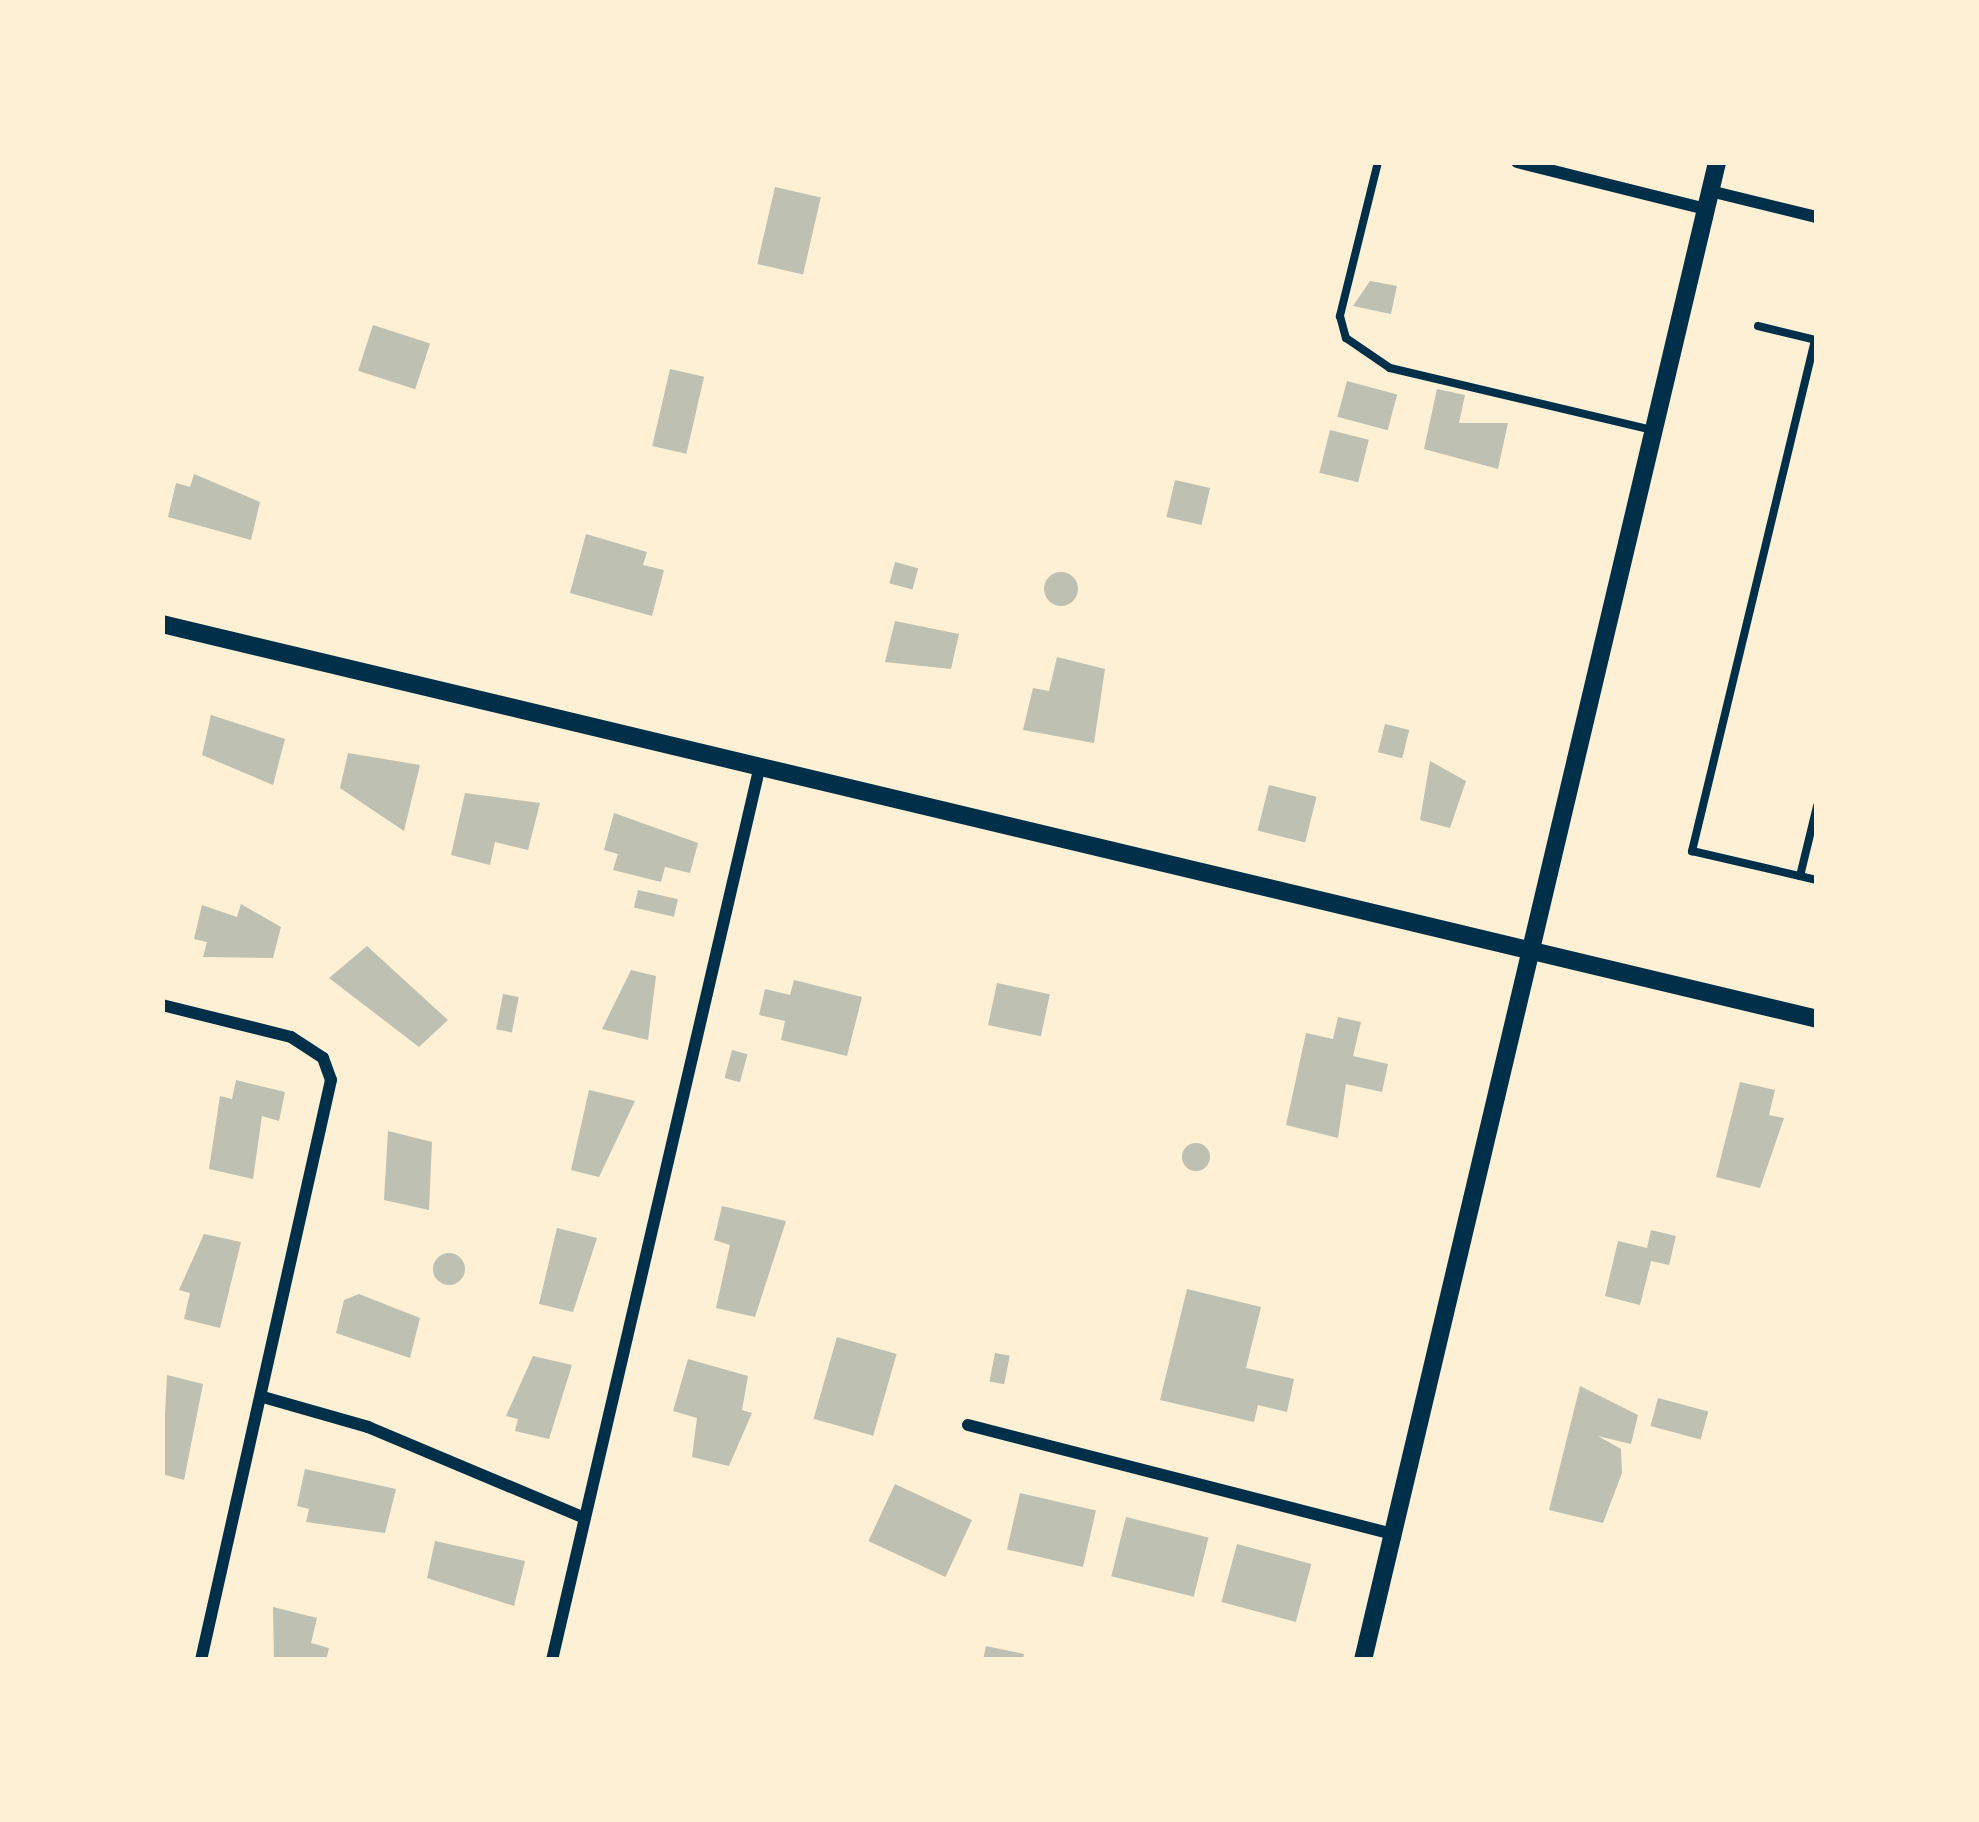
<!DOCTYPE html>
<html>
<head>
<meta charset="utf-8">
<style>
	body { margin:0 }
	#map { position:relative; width:1979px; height:1822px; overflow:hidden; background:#fdf0d5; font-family:"Times New Roman",serif }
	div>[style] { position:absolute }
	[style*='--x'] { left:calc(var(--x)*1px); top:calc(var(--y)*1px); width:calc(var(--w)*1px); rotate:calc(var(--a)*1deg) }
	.building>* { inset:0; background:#bec0b2; transform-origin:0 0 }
	.round { border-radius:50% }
	.service>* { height:8px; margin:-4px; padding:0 4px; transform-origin:4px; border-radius:4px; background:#003049 }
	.minor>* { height:12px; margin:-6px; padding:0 6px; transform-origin:6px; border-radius:6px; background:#003049 }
	.tertiary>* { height:18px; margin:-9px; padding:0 9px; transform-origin:9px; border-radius:9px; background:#003049 }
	span { translate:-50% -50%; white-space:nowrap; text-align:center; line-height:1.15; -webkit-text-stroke:9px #fdf0d5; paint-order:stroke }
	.frame { position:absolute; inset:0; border:165px solid #fdf0d5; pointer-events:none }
</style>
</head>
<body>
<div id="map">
	<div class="building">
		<i style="left:775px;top:187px;width:47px;height:79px;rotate:13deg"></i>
		<i style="clip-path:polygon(1370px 281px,1397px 286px,1391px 314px,1353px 306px)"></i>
		<i style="left:373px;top:325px;width:60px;height:48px;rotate:18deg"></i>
		<i style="left:670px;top:369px;width:35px;height:79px;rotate:13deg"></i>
		<i style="left:1347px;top:381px;width:52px;height:37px;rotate:15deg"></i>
		<i style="clip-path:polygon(1437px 389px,1465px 395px,1459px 423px,1508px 423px,1498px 469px,1424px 449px)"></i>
		<i style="left:1330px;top:430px;width:40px;height:44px;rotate:14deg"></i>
		<i style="clip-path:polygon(194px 474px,260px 502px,251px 540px,168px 517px,176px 483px,190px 487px)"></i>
		<i style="left:1175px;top:480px;width:36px;height:38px;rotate:13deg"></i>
		<i style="clip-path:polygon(586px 534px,647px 552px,643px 565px,664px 570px,652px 616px,570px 593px)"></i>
		<i style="left:895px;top:562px;width:24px;height:22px;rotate:15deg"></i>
		<i class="round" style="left:1044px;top:572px;width:34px;height:34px"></i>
		<i style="clip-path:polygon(895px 621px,959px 634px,951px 669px,885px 662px)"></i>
		<i style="clip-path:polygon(1057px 657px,1105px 669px,1094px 743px,1023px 730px,1033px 688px,1049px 691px)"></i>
		<i style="clip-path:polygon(211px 715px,285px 739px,273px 785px,202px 755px)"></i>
		<i style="left:1385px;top:724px;width:25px;height:29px;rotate:14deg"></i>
		<i style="clip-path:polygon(348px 753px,420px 765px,404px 831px,340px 788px)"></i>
		<i style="clip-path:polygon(1430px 761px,1466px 781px,1450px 828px,1420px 820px)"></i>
		<i style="left:1269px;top:785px;width:49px;height:47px;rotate:14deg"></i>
		<i style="clip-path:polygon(465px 793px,540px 803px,528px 850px,495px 842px,490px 865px,451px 855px)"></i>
		<i style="clip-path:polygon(614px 813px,698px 843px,690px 873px,665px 867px,661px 882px,613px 870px,618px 854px,604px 850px)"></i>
		<i style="left:638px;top:890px;width:41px;height:18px;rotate:13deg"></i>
		<i style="clip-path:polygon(241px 904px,281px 927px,273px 958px,203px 957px,207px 942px,194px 939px,202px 905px,237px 917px)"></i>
		<i style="clip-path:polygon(367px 946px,448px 1020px,419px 1047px,329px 978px)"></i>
		<i style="clip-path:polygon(631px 970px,656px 976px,648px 1040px,602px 1029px)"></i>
		<i style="clip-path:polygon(794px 980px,862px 997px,847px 1056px,781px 1040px,785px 1021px,759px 1015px,765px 989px,790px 995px)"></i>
		<i style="left:997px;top:983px;width:54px;height:43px;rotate:12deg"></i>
		<i style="left:503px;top:994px;width:16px;height:36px;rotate:11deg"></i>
		<i style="clip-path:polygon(1338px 1017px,1361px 1022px,1353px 1056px,1388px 1064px,1382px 1092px,1346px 1084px,1338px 1138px,1286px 1125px,1306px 1033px,1333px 1039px)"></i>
		<i style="left:732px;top:1050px;width:16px;height:29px;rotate:15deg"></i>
		<i style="clip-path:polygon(236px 1080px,285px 1092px,279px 1121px,262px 1116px,253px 1179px,209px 1169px,220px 1096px,232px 1099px)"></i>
		<i style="clip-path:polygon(1740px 1082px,1775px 1090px,1769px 1115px,1784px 1118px,1760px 1188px,1716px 1177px)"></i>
		<i style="clip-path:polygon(589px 1090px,635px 1101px,599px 1177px,571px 1170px)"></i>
		<i style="clip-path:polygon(388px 1131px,432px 1142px,429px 1210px,384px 1200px)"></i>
		<i class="round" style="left:1182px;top:1143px;width:28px;height:28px"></i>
		<i style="clip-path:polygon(722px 1206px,786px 1221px,755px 1317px,716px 1308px,730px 1245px,714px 1240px)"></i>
		<i style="clip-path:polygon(557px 1228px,597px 1238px,573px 1312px,539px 1304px)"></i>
		<i style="clip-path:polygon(1651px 1230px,1676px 1236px,1669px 1265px,1651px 1261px,1640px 1305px,1605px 1296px,1618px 1241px,1647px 1248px)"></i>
		<i style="clip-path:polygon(204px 1234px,241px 1242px,220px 1328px,184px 1319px,190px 1293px,179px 1290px)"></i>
		<i class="round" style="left:433px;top:1253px;width:32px;height:32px"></i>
		<i style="clip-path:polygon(1187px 1289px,1261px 1307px,1246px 1368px,1294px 1379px,1287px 1412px,1258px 1405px,1254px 1422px,1160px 1400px)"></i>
		<i style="clip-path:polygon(359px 1294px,420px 1318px,410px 1358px,336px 1333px,344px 1300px)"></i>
		<i style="left:837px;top:1337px;width:62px;height:85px;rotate:16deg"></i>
		<i style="left:995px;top:1353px;width:15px;height:29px;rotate:11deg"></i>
		<i style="clip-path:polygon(533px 1356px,572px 1365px,549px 1439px,515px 1431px,518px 1419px,506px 1416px)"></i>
		<i style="clip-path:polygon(688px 1359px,748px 1376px,742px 1410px,752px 1413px,729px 1466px,692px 1457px,697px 1418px,673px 1411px)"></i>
		<i style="clip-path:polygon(167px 1375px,203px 1384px,184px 1480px,162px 1474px)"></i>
		<i style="clip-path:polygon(1580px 1386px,1638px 1415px,1631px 1444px,1598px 1436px,1621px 1449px,1622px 1473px,1603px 1523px,1549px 1510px)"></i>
		<i style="left:1658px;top:1398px;width:52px;height:29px;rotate:15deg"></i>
		<i style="clip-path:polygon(305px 1469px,396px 1489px,385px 1533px,306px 1522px,309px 1509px,297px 1506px)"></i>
		<i style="left:895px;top:1484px;width:85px;height:63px;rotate:25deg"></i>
		<i style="left:1020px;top:1493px;width:78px;height:58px;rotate:13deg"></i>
		<i style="left:1126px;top:1517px;width:85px;height:61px;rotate:14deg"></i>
		<i style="clip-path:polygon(435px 1541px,525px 1561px,514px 1606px,427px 1578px)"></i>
		<i style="left:1237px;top:1544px;width:77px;height:60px;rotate:15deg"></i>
		<i style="clip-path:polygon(273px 1607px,317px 1618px,311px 1643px,329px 1648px,326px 1660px,274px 1660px)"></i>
		<i style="clip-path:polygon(986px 1646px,1024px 1654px,1023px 1660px,983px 1660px)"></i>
	</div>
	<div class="service">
		<i style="--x:1378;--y:162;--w:159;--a:103.9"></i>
		<i style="--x:1340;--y:316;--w:23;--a:75"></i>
		<i style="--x:1346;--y:338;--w:53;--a:34.3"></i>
		<i style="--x:1390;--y:368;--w:269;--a:13.3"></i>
		<i style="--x:1758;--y:326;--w:60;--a:13.6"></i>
		<i style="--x:1815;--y:340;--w:526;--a:103.53"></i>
		<i style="--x:1692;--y:851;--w:128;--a:13.1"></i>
		<i style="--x:1800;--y:876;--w:72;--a:-76.3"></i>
	</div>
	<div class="minor">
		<i style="--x:1517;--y:162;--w:194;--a:14"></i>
		<i style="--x:1710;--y:191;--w:110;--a:13.7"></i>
		<i style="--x:162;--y:1005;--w:133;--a:13.9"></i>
		<i style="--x:291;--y:1037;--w:38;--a:33"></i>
		<i style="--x:323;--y:1058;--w:23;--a:70"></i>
		<i style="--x:331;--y:1080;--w:594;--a:102.63"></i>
		<i style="--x:263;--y:1397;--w:109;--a:15.9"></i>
		<i style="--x:368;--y:1427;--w:235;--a:22.8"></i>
		<i style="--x:968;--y:1425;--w:440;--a:14.4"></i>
		<i style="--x:552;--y:1660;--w:914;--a:-76.91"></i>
	</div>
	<div class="tertiary">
		<i style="--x:162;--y:624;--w:1701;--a:13.42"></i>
		<i style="--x:1363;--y:1660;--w:1539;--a:-76.7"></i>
	</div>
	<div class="frame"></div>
</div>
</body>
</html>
